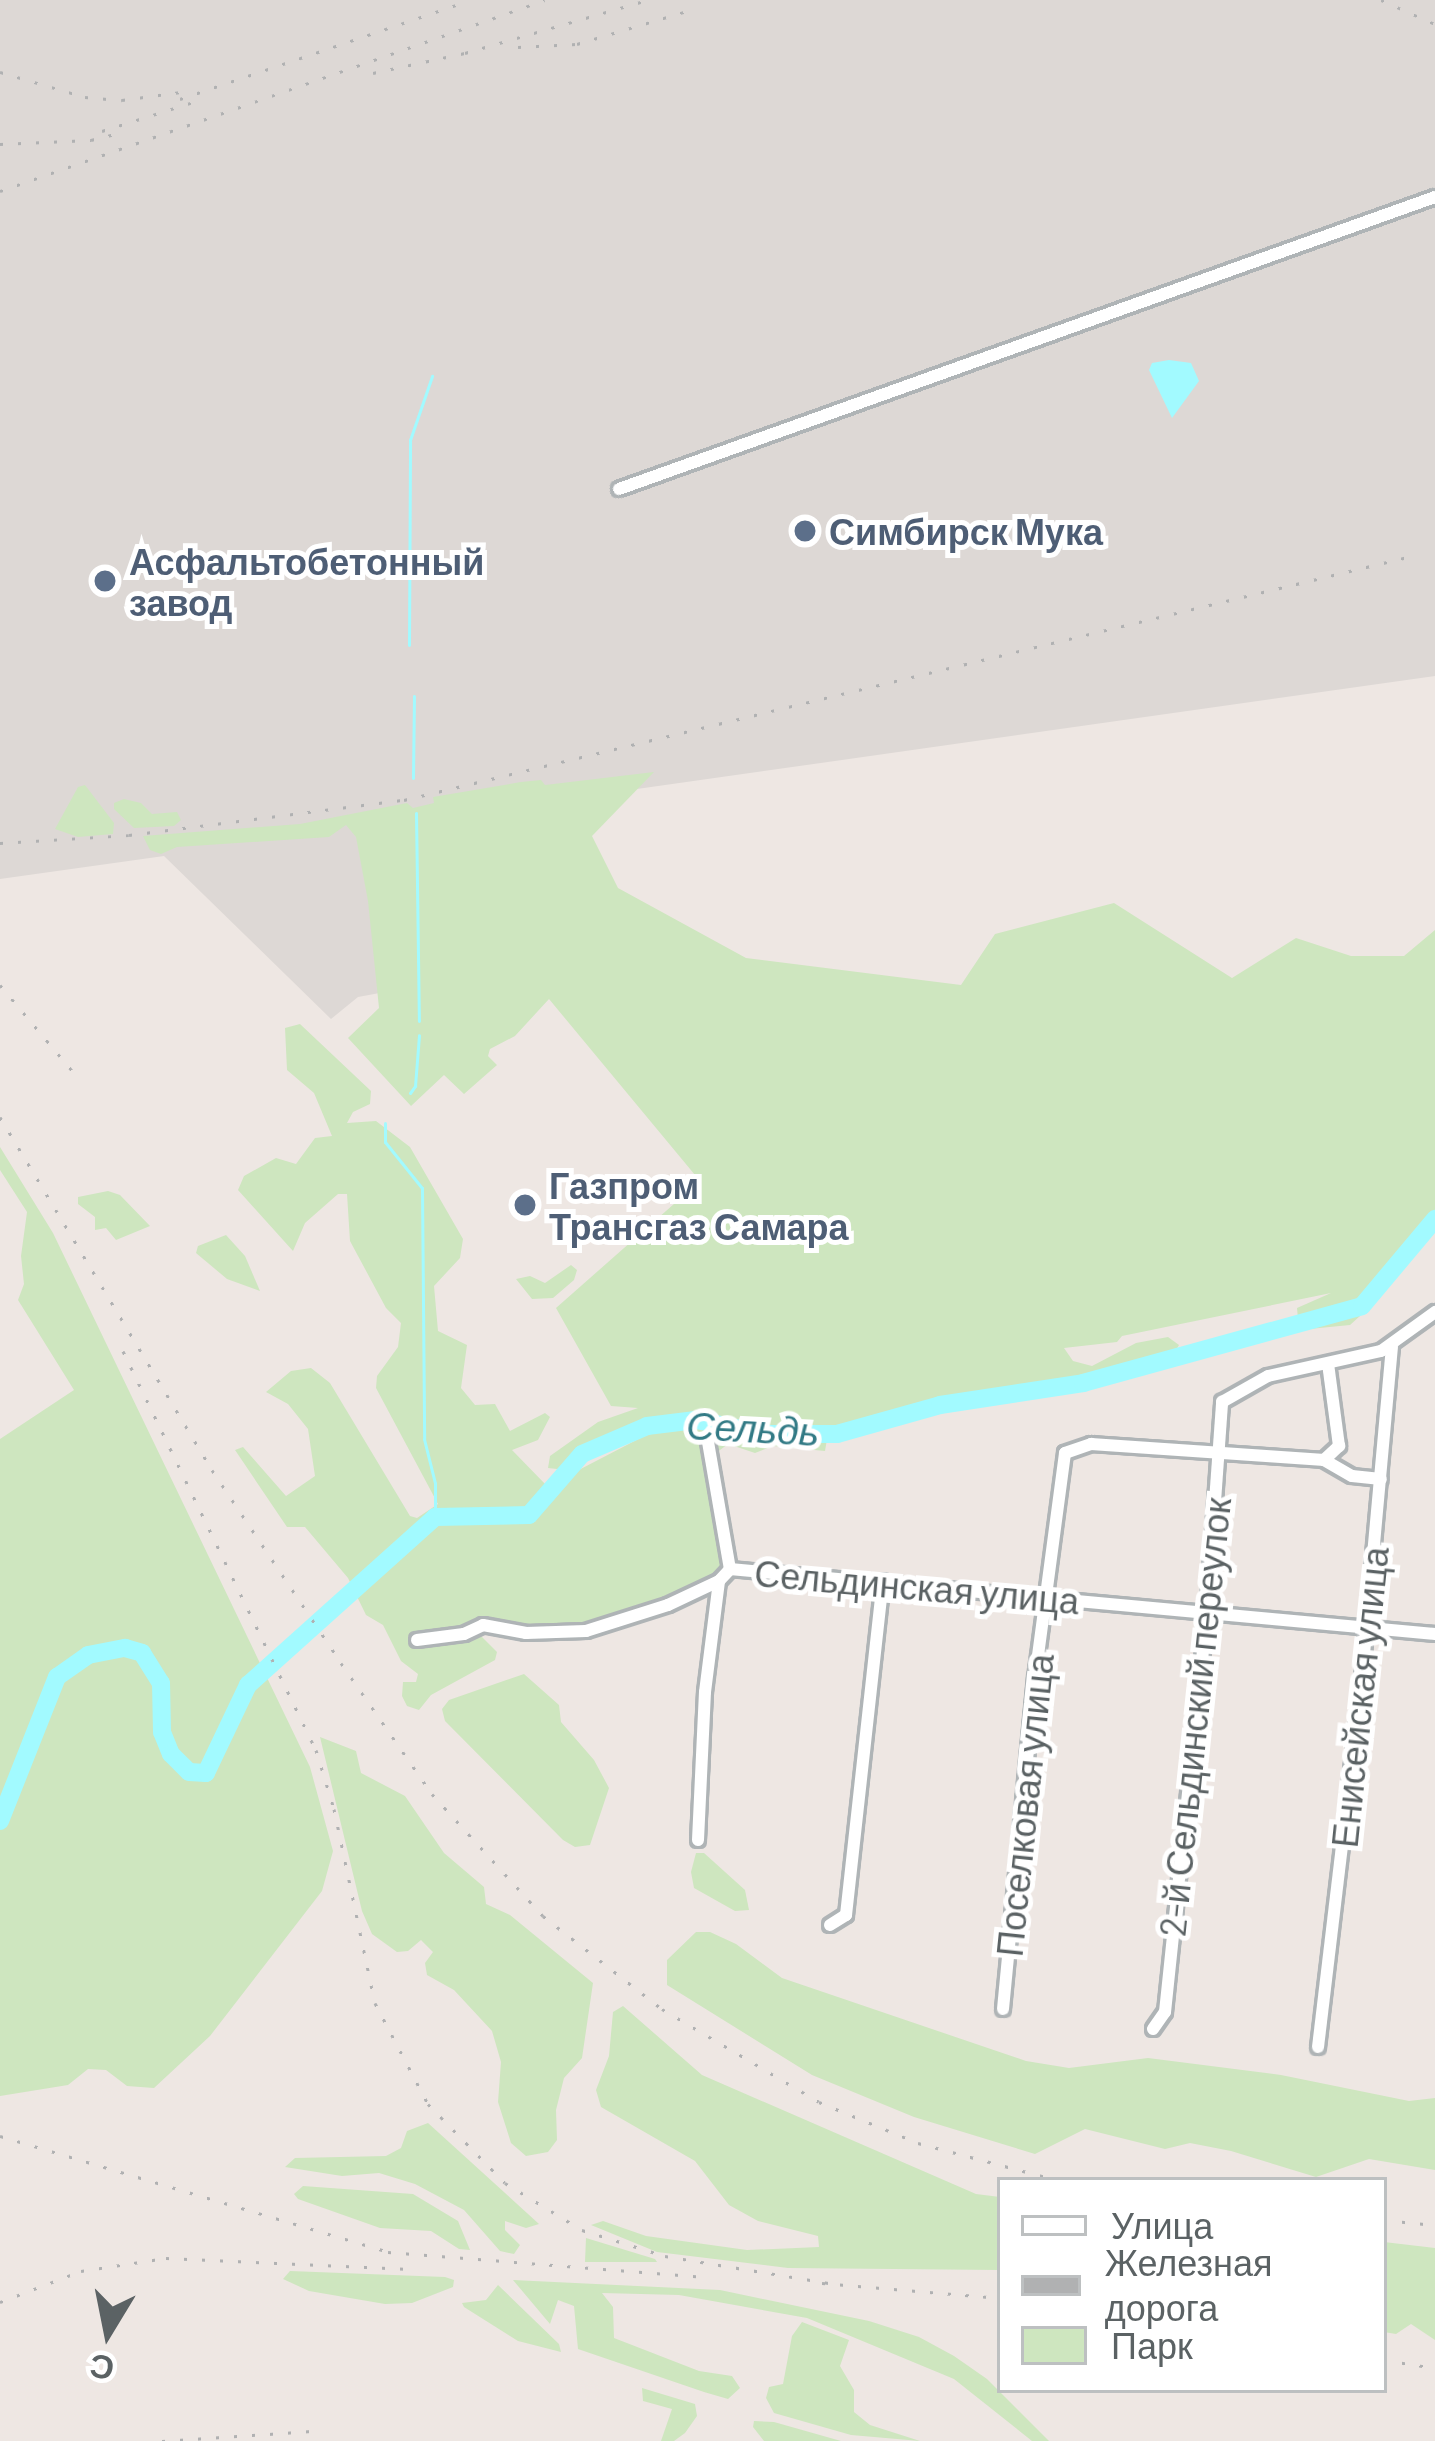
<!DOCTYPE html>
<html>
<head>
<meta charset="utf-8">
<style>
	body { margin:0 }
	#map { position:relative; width:1435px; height:2441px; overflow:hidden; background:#eee7e3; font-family:Barlow,sans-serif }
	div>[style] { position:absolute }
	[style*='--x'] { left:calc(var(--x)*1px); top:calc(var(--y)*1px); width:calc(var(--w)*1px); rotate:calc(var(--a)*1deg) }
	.industrial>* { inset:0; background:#ddd8d5 }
	.green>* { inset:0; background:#cee6bf }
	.water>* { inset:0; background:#a2faff }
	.stream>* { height:3px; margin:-1.5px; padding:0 1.5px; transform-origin:1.5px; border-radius:1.5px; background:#a2faff }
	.river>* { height:18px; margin:-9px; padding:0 9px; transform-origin:9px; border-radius:9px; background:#a2faff }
	.roads { filter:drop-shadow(3px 0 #afb4b6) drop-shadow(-3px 0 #afb4b6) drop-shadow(0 3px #afb4b6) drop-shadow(0 -3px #afb4b6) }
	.minor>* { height:12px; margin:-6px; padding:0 6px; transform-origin:6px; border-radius:6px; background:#fff }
	.rail>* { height:3px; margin-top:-1.5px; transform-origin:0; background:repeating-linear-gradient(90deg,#b0b1b2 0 3px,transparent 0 18px) }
	.dots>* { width:33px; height:33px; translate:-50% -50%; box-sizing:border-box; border:6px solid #fff; border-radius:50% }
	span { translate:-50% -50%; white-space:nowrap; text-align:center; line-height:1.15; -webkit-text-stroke:10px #fff; paint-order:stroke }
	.service-label { font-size:36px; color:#4e5e75; font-weight:700 }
	.left { translate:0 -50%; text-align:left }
	.street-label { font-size:36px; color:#5b6264 }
	.water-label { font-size:39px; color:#327a85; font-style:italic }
	.legend { position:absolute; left:997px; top:2177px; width:390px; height:216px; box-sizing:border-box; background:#fff; border:3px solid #bdc0c1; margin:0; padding:15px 21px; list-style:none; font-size:36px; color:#5b6264 }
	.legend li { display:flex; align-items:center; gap:24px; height:60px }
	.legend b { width:60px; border:3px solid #bdc0c1 }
	.north { position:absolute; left:48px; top:2273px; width:120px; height:120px; -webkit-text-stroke:9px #fff; paint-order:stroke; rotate:190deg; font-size:33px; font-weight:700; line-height:48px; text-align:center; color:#5b6264 }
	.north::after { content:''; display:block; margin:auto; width:42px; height:54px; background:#5b6264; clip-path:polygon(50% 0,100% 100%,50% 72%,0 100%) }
</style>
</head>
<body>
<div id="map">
	<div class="industrial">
		<i style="clip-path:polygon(0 0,1435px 0,1435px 676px,369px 827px,385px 992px,358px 997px,331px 1019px,164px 856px,0 879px)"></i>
	</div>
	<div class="green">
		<i style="clip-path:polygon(654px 772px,592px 836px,618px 888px,746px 958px,961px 985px,995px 934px,1114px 903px,1232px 978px,1296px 938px,1351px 956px,1404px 956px,1435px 930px,1435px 1226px,1383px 1270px,1360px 1316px,1350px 1325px,1299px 1330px,1297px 1308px,1331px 1293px,1122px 1336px,1117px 1342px,1064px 1348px,1073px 1361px,1092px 1366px,1136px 1343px,1168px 1337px,1179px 1345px,1171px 1359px,1083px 1383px,940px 1405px,837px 1434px,827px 1439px,825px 1451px,773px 1446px,755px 1453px,728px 1444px,716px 1453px,705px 1444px,723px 1563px,716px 1577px,588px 1626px,522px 1629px,482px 1621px,478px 1633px,497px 1652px,495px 1660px,431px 1695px,419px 1710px,407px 1706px,402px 1696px,403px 1682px,416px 1682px,418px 1674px,401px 1661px,383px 1625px,366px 1615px,348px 1578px,305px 1527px,287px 1527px,235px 1450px,243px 1447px,286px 1496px,315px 1476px,308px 1429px,288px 1404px,266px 1392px,291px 1371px,311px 1368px,330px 1383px,410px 1516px,417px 1518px,438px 1504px,376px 1388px,377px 1376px,398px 1347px,401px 1323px,386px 1308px,350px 1241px,347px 1194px,338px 1194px,305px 1223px,293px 1251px,238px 1190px,244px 1176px,276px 1158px,296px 1164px,315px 1138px,332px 1136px,314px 1093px,287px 1070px,285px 1028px,300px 1024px,371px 1091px,370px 1104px,353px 1112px,347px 1123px,376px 1121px,410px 1147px,463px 1239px,460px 1258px,434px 1286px,438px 1331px,467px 1345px,461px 1388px,475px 1405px,495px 1404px,510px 1431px,545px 1413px,550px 1417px,538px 1440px,512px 1450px,547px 1486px,561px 1488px,571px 1474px,650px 1433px,674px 1430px,647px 1426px,583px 1454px,566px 1470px,548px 1468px,550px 1456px,598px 1422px,638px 1408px,611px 1406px,556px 1308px,700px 1181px,549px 999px,515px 1036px,490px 1049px,488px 1056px,497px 1065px,464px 1094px,444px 1075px,411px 1106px,348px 1038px,379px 1008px,368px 901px,356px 837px,346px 825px,329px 837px,177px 847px,161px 854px,150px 850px,143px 836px,300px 824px,407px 803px,413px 808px,434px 803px,433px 797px,521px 782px,541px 780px,545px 785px)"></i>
		<i style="clip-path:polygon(85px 785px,114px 823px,113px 834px,78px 837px,55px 829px,78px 787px)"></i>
		<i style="clip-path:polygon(124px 799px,141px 803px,152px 814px,177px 812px,181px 820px,174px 826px,134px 828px,114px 809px,114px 803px)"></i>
		<i style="clip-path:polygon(0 1147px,53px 1233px,310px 1767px,333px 1851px,322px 1891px,210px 2036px,154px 2088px,127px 2086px,106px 2070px,88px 2069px,68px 2085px,0 2096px,0 1439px,74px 1390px,18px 1300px,24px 1284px,21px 1256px,27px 1212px,0 1170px)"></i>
		<i style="clip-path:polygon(108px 1191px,120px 1195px,150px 1226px,116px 1240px,106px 1228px,95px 1230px,95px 1217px,78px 1204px,78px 1197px)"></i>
		<i style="clip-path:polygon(226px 1235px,245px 1256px,260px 1291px,227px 1279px,196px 1253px,198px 1246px)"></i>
		<i style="clip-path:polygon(571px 1265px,577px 1270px,574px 1280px,553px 1298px,532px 1299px,516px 1279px,530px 1276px,545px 1283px)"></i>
		<i style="clip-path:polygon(524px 1674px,559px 1705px,561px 1722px,594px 1760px,609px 1788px,590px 1845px,575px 1847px,563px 1840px,445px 1721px,442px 1709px,449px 1700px)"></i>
		<i style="clip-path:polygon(320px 1737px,356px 1751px,361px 1773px,405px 1796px,444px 1853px,484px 1887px,486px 1904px,510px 1915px,593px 1983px,582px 2058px,564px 2078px,556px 2110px,557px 2140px,548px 2152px,526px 2156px,511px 2143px,498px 2102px,501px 2062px,492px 2031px,454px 1990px,427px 1975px,425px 1963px,433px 1952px,421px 1940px,408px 1951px,397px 1952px,372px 1934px,362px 1911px)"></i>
		<i style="clip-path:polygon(696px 1853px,704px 1853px,745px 1890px,749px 1910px,735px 1911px,694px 1888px,691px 1872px)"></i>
		<i style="clip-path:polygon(696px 1932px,710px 1932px,736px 1944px,782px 1978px,1026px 2061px,1069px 2068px,1148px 2058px,1281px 2075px,1409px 2101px,1435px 2098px,1435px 2170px,1369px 2159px,1316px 2177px,1231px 2151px,1190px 2143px,1165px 2149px,1085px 2129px,1035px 2154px,914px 2117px,812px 2075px,667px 1985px,667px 1960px)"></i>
		<i style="clip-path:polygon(623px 2006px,702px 2075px,976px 2194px,1000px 2197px,1000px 2270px,788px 2268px,657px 2252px,591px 2225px,603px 2221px,646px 2236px,747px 2250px,819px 2247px,818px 2236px,758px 2221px,729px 2205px,695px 2161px,601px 2107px,596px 2090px,609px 2056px,613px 2012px)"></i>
		<i style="clip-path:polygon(428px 2123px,539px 2224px,526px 2228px,505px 2221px,505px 2230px,520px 2245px,514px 2254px,500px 2251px,464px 2210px,415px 2184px,379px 2173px,342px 2176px,285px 2167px,295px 2158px,386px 2156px,401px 2148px,407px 2131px)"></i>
		<i style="clip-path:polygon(303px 2186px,413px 2194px,458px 2221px,470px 2250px,459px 2249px,431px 2231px,380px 2228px,298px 2199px,294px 2194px)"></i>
		<i style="clip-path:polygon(586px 2238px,655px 2259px,657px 2262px,585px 2262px)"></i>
		<i style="clip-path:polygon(1384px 2242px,1435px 2248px,1435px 2340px,1411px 2324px,1396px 2334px,1384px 2332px)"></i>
		<i style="clip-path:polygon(290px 2271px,445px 2277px,454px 2280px,453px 2287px,412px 2303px,385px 2304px,309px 2291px,283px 2279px)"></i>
		<i style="clip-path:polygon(513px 2280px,720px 2290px,869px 2321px,919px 2337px,954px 2356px,987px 2379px,1049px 2441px,1032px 2441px,954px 2379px,807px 2318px,679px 2295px,602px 2293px,613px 2307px,614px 2338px,699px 2371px,732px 2376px,740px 2388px,728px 2399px,704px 2392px,578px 2349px,574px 2306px,558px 2300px,550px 2324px)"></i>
		<i style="clip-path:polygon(498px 2285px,559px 2344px,561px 2352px,518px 2341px,464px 2307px,462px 2303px,486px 2300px)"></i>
		<i style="clip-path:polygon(802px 2322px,849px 2340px,840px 2366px,854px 2390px,854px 2412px,870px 2425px,920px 2441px,851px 2435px,774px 2413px,766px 2398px,769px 2387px,783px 2384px,792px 2336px)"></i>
		<i style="clip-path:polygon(642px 2388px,695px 2404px,697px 2416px,685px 2433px,674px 2441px,661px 2441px,672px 2409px,643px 2401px)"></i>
		<i style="clip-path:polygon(754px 2421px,774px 2422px,841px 2441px,764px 2441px,753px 2427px)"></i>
	</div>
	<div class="water">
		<i style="clip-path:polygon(1169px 360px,1191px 363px,1199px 381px,1172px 418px,1149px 370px,1152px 363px)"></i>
	</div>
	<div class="stream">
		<i style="--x:409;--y:645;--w:205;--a:-89.7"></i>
		<i style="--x:410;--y:440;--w:68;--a:-71"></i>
		<i style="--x:413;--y:778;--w:82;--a:-89.3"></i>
		<i style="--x:416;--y:813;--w:208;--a:89.2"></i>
		<i style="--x:410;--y:1093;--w:9;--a:-54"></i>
		<i style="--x:415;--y:1086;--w:51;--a:-85.5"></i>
		<i style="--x:385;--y:1123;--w:19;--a:90"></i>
		<i style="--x:385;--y:1142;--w:59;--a:51.2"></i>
		<i style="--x:422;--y:1188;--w:251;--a:89.5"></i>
		<i style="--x:424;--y:1439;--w:45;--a:76"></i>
		<i style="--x:435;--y:1483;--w:34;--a:90"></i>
	</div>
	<div class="river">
		<i style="--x:0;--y:1821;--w:155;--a:-68.4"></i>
		<i style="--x:57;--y:1677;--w:38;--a:-35"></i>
		<i style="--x:88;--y:1655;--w:38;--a:-11"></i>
		<i style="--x:125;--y:1648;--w:18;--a:16"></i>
		<i style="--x:142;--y:1653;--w:36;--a:58"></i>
		<i style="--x:161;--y:1683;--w:49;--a:88.8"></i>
		<i style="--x:162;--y:1732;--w:24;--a:68"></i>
		<i style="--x:171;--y:1754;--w:25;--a:45"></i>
		<i style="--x:189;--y:1772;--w:17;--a:3"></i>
		<i style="--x:206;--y:1773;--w:98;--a:-64.5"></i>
		<i style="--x:248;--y:1685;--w:251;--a:-41.9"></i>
		<i style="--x:435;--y:1517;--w:94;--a:-1.2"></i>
		<i style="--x:529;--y:1515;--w:81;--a:-49"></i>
		<i style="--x:582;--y:1454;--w:71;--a:-23.3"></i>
		<i style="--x:647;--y:1426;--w:49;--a:-7"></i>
		<i style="--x:696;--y:1420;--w:71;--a:11.3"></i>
		<i style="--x:766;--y:1434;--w:71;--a:0"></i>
		<i style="--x:837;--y:1434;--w:107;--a:-15.7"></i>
		<i style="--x:940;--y:1405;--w:145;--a:-8.7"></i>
		<i style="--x:1083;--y:1383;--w:289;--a:-15.4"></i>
		<i style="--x:1362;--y:1306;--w:114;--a:-50"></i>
	</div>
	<div class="roads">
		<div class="minor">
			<i style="--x:619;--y:489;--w:867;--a:-19.69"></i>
			<i style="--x:708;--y:1442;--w:129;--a:80.2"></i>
			<i style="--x:1324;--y:1460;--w:32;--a:30"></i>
			<i style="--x:1352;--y:1476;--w:29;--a:6"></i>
			<i style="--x:417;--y:1640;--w:47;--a:-7.3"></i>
			<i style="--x:464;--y:1634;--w:21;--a:-25"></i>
			<i style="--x:483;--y:1625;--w:44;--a:10.5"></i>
			<i style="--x:526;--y:1633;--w:60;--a:-1.9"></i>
			<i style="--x:586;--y:1631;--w:86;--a:-17.6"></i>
			<i style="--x:668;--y:1605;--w:56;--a:-25.2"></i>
			<i style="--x:719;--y:1581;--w:16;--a:-47"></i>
			<i style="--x:730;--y:1569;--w:708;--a:5.27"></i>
			<i style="--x:698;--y:1840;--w:148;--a:-87.3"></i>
			<i style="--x:705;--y:1692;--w:112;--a:-82.8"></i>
			<i style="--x:830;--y:1925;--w:19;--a:-32"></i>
			<i style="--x:846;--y:1915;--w:336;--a:-83.7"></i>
			<i style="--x:1003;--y:2009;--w:333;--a:-84.5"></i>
			<i style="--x:1035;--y:1678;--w:227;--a:-82.4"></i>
			<i style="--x:1065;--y:1453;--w:28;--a:-19"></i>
			<i style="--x:1091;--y:1444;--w:234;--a:3.9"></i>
			<i style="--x:1324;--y:1460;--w:21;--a:-43"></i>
			<i style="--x:1339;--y:1446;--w:83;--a:-97.6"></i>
			<i style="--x:1153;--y:2029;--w:21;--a:-55"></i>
			<i style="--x:1165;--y:2012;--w:401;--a:-84"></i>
			<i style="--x:1207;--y:1613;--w:212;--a:-85.9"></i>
			<i style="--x:1222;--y:1402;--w:53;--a:-29.5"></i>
			<i style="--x:1268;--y:1376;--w:116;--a:-12.5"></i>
			<i style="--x:1381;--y:1351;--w:67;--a:-35.8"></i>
			<i style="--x:1318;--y:2047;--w:363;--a:-83.2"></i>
			<i style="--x:1361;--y:1687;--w:342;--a:-84.8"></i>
		</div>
	</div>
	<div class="rail">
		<i style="--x:1381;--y:0;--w:59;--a:24"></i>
		<i style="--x:518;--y:47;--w:59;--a:-2.9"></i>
		<i style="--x:577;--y:44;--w:125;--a:-16.7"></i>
		<i style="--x:0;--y:72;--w:89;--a:16.4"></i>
		<i style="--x:85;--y:97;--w:37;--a:5"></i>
		<i style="--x:122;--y:100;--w:67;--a:-7.8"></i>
		<i style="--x:373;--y:73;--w:94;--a:-12.3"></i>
		<i style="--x:465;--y:53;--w:190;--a:-16.2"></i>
		<i style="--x:180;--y:99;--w:306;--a:-18.8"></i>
		<i style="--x:102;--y:131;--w:103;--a:-17.6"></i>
		<i style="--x:0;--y:144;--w:91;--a:-2.5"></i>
		<i style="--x:91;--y:140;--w:29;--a:-14"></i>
		<i style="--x:0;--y:191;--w:577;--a:-19.31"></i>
		<i style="--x:0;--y:843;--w:129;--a:-3.5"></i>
		<i style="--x:129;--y:835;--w:277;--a:-7.3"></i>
		<i style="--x:404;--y:800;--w:1037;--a:-13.61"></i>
		<i style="--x:0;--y:985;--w:124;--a:49.9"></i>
		<i style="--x:0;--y:1117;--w:412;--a:59"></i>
		<i style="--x:212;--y:1470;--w:232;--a:56.2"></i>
		<i style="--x:341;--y:1663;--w:160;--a:55.2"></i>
		<i style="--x:432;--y:1794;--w:165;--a:47.7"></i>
		<i style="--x:543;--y:1916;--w:151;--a:38"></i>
		<i style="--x:662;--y:2009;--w:182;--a:30.6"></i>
		<i style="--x:819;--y:2102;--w:107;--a:22.5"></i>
		<i style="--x:918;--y:2143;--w:144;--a:14.9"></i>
		<i style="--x:123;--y:1351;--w:443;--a:64.2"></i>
		<i style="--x:316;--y:1750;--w:62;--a:73"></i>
		<i style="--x:334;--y:1809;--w:198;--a:78.1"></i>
		<i style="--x:375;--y:2003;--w:114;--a:62.3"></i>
		<i style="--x:428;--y:2104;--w:110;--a:45.7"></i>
		<i style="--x:505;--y:2183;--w:90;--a:31.4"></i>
		<i style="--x:582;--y:2230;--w:87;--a:17.4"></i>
		<i style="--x:665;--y:2256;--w:172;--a:9.4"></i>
		<i style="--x:0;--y:2136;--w:405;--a:16.6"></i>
		<i style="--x:388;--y:2252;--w:309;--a:4.5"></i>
		<i style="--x:1384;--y:2220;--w:51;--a:5.6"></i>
		<i style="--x:822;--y:2283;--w:179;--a:4.8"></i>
		<i style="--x:0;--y:2302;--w:87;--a:-20.9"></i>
		<i style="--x:81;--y:2271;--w:86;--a:-8.7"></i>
		<i style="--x:166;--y:2258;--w:239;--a:2.6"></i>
		<i style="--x:1384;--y:2360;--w:52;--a:8.9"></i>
		<i style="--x:162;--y:2441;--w:150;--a:-3.8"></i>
	</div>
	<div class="dots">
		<i style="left:805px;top:531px;background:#5c6f8a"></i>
		<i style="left:105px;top:581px;background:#5c6f8a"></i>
		<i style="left:525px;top:1205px;background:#5c6f8a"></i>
	</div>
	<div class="service-label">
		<span class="left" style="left:829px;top:531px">Симбирск Мука</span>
		<span class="left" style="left:129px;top:581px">Асфальтобетонный<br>завод</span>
		<span class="left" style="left:549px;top:1205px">Газпром<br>Трансгаз Самара</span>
	</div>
	<div class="street-label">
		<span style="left:917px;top:1586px;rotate:5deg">Сельдинская улица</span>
		<span style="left:1359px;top:1697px;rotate:-84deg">Енисейская улица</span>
		<span style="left:1194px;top:1717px;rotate:-84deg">2-й Сельдинский переулок</span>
		<span style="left:1024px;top:1805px;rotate:-84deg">Поселковая улица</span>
	</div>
	<div class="water-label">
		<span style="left:753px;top:1428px;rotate:3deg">Сельдь</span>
	</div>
	<ul class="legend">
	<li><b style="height:15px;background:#fff"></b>Улица</li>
	<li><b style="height:15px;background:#b0b1b2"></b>Железная дорога</li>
	<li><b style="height:33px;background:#cee6bf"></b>Парк</li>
	</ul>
	<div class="north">С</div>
</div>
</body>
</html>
